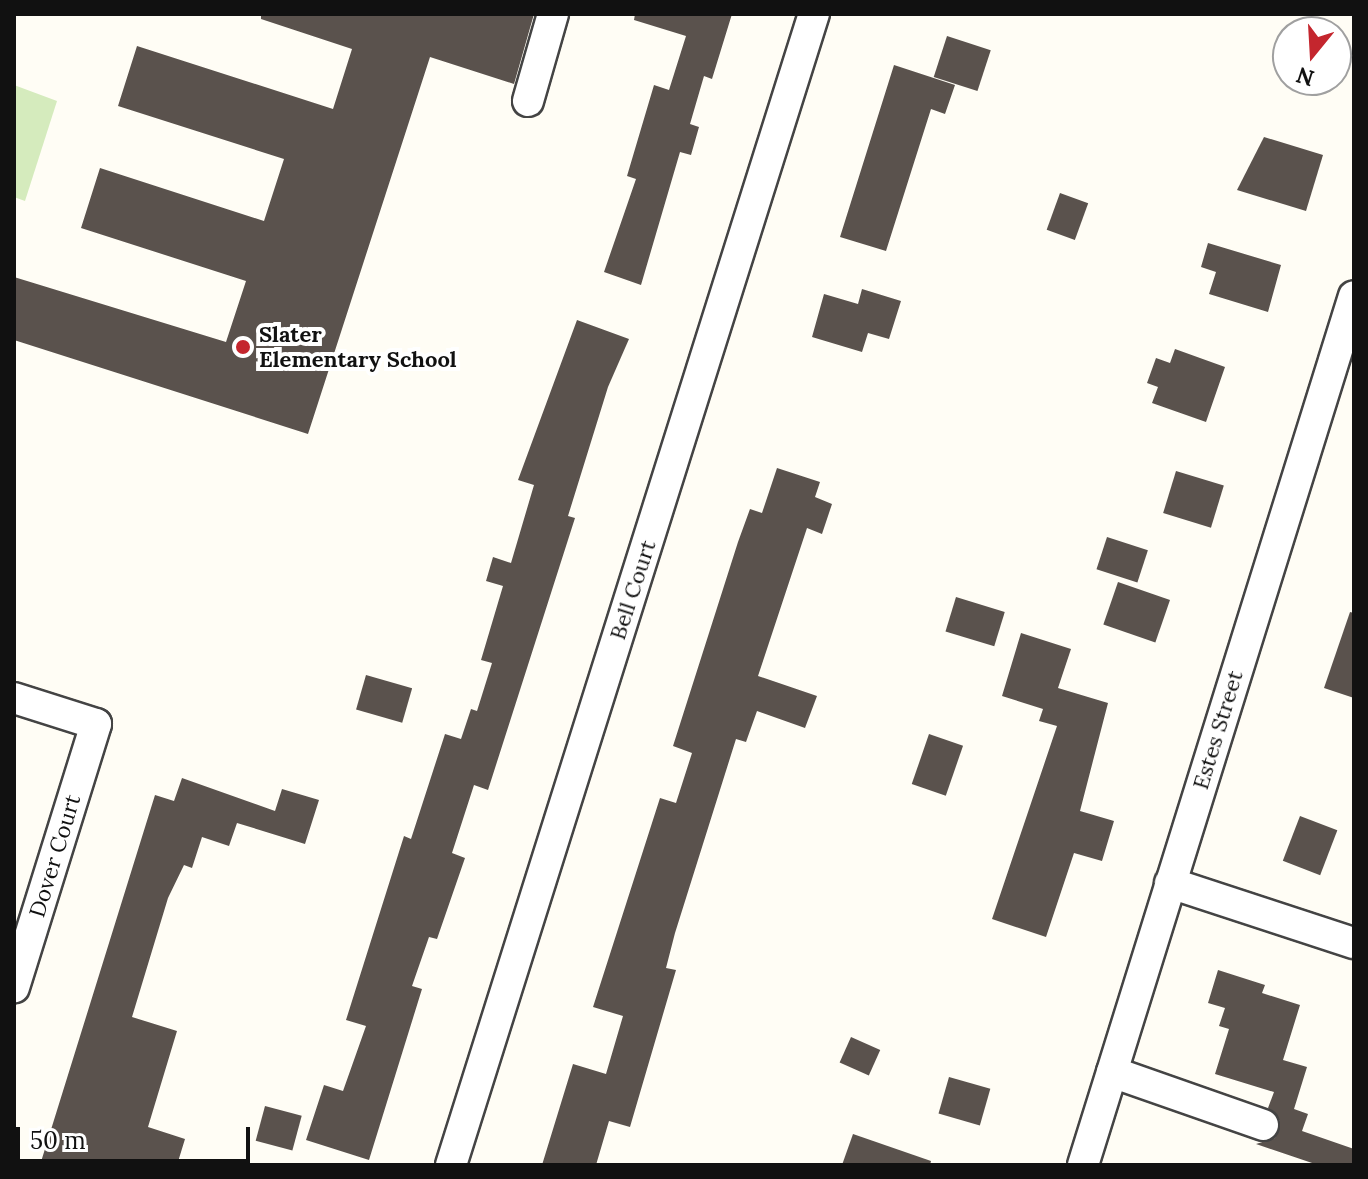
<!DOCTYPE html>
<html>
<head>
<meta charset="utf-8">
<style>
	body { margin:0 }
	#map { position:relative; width:1368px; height:1179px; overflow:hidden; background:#fffdf5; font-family:Lora,serif }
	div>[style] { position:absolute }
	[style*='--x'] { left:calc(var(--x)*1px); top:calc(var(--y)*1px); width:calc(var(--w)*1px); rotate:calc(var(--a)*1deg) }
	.green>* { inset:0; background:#d5ebbd }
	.building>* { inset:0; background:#5a524d; transform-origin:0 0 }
	.roads { filter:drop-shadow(2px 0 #444) drop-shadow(-2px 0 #444) drop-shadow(0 2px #444) drop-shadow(0 -2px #444) }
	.minor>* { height:30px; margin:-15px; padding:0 15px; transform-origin:15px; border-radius:15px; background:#fff }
	.dots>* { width:22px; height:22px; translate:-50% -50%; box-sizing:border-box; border:4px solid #fff; border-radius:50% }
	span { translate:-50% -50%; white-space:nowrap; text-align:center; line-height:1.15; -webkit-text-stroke:8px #fff; paint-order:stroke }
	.poi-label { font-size:22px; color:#111; font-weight:700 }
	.left { translate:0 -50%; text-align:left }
	.street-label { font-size:22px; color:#111 }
	.frame { position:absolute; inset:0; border:16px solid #111; pointer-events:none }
	.north { position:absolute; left:1272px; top:16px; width:80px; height:80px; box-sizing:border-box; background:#fff; border:2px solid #a0a0a0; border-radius:50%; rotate:198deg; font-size:22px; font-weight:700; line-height:32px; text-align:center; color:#111 }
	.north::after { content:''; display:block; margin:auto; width:28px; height:36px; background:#c4262e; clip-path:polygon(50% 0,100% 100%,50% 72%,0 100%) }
	.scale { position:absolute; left:16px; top:1127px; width:234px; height:36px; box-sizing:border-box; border:4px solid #111; border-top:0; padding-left:10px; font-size:24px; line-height:28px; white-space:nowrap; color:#111; -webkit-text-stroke:6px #fff; paint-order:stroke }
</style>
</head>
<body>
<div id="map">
	<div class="green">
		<i style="clip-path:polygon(14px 85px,57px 101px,25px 201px,14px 197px)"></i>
	</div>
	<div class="building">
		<i style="clip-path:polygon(261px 14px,534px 14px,514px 84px,430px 57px,308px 434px,14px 340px,14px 277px,226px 342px,246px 281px,81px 228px,100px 168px,264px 221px,284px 159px,118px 106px,137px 46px,333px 109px,352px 49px,261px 19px)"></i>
		<i style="clip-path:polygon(635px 14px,732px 14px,712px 79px,704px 76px,690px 124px,699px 127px,691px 155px,680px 152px,641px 285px,604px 272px,636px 179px,627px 176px,654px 85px,669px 90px,686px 36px,634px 20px)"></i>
		<i style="left:947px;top:36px;width:46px;height:43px;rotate:18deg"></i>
		<i style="clip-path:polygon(894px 65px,955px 85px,945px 114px,931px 109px,886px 251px,840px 237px)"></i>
		<i style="clip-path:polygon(1264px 137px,1323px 155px,1306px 211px,1237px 190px)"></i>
		<i style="left:1060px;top:193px;width:30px;height:39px;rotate:20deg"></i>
		<i style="clip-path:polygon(1208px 243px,1281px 265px,1268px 312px,1209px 294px,1216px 272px,1201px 267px)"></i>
		<i style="clip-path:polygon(862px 289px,901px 301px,889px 339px,868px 333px,862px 352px,812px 337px,824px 294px,858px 304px)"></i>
		<i style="clip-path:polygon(577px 320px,629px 339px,608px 387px,568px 516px,575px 518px,488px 790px,474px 785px,452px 853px,465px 858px,437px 939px,429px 937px,412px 986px,422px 989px,369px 1160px,306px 1140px,324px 1085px,343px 1091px,366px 1026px,346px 1020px,404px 836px,411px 839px,445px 734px,461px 739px,471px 709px,477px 711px,492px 663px,481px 660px,503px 586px,486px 581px,493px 557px,511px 563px,534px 485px,518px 480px)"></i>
		<i style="clip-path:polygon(1175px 349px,1225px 367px,1206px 422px,1152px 403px,1158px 387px,1147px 383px,1156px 358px,1170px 363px)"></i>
		<i style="clip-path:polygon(777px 468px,820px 482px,815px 497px,832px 504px,822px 534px,807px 528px,758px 676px,817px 696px,805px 728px,757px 711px,746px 742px,736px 739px,675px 933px,666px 968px,676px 970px,630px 1127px,609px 1121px,596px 1165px,542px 1165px,573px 1064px,606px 1074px,623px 1016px,593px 1007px,660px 798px,676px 803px,692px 753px,673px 746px,738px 542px,750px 509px,762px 513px)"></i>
		<i style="left:1176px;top:471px;width:50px;height:44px;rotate:17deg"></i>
		<i style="left:1107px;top:537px;width:43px;height:34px;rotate:18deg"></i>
		<i style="left:1118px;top:582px;width:55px;height:45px;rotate:19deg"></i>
		<i style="left:956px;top:597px;width:51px;height:36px;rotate:17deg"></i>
		<i style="clip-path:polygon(1350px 612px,1354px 613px,1354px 698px,1324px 688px)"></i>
		<i style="clip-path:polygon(1021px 633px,1071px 649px,1058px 688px,1108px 703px,1080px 811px,1114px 821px,1102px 861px,1074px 853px,1046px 937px,992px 919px,1057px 726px,1039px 721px,1043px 709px,1002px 696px)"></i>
		<i style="left:366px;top:675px;width:48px;height:36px;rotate:16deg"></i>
		<i style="left:929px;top:734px;width:36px;height:53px;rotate:19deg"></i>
		<i style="clip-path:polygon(182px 778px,275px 811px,282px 789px,319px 800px,305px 844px,237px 823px,229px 846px,202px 837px,192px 868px,184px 865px,168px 898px,132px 1017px,177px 1031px,148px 1127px,185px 1139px,177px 1165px,40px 1165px,155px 795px,174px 801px)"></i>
		<i style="left:1300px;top:816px;width:40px;height:48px;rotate:21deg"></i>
		<i style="clip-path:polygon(1218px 970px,1265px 985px,1262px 993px,1300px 1005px,1283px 1060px,1307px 1067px,1294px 1109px,1308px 1114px,1302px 1131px,1354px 1149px,1354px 1165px,1318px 1165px,1256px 1144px,1275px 1138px,1280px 1121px,1268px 1108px,1274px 1092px,1215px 1074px,1229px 1029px,1219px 1026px,1225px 1008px,1208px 1003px)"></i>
		<i style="left:851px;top:1037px;width:32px;height:28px;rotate:24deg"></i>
		<i style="left:949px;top:1077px;width:43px;height:38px;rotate:16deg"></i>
		<i style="left:265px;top:1106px;width:38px;height:36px;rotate:15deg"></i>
		<i style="clip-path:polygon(853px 1134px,931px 1161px,930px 1165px,842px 1165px)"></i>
	</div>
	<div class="roads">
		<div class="minor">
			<i style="--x:528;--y:101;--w:91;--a:-74"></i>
			<i style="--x:14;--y:698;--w:86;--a:17.6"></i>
			<i style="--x:96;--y:724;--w:276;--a:107.3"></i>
			<i style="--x:1170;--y:883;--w:194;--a:18.1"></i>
			<i style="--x:1112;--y:1072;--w:160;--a:19.3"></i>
			<i style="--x:451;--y:1165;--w:1207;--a:-72.5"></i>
			<i style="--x:1083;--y:1165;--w:910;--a:-72.68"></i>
		</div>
	</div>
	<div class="dots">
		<i style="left:243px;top:347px;background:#c4262e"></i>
	</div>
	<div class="poi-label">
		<span class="left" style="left:259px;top:347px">Slater<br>Elementary School</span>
	</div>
	<div class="street-label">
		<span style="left:633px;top:590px;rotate:-72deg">Bell Court</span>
		<span style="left:1218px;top:730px;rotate:-73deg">Estes Street</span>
		<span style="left:55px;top:856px;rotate:-73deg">Dover Court</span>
	</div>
	<div class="frame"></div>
	<div class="north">N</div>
	<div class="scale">50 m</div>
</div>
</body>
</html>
